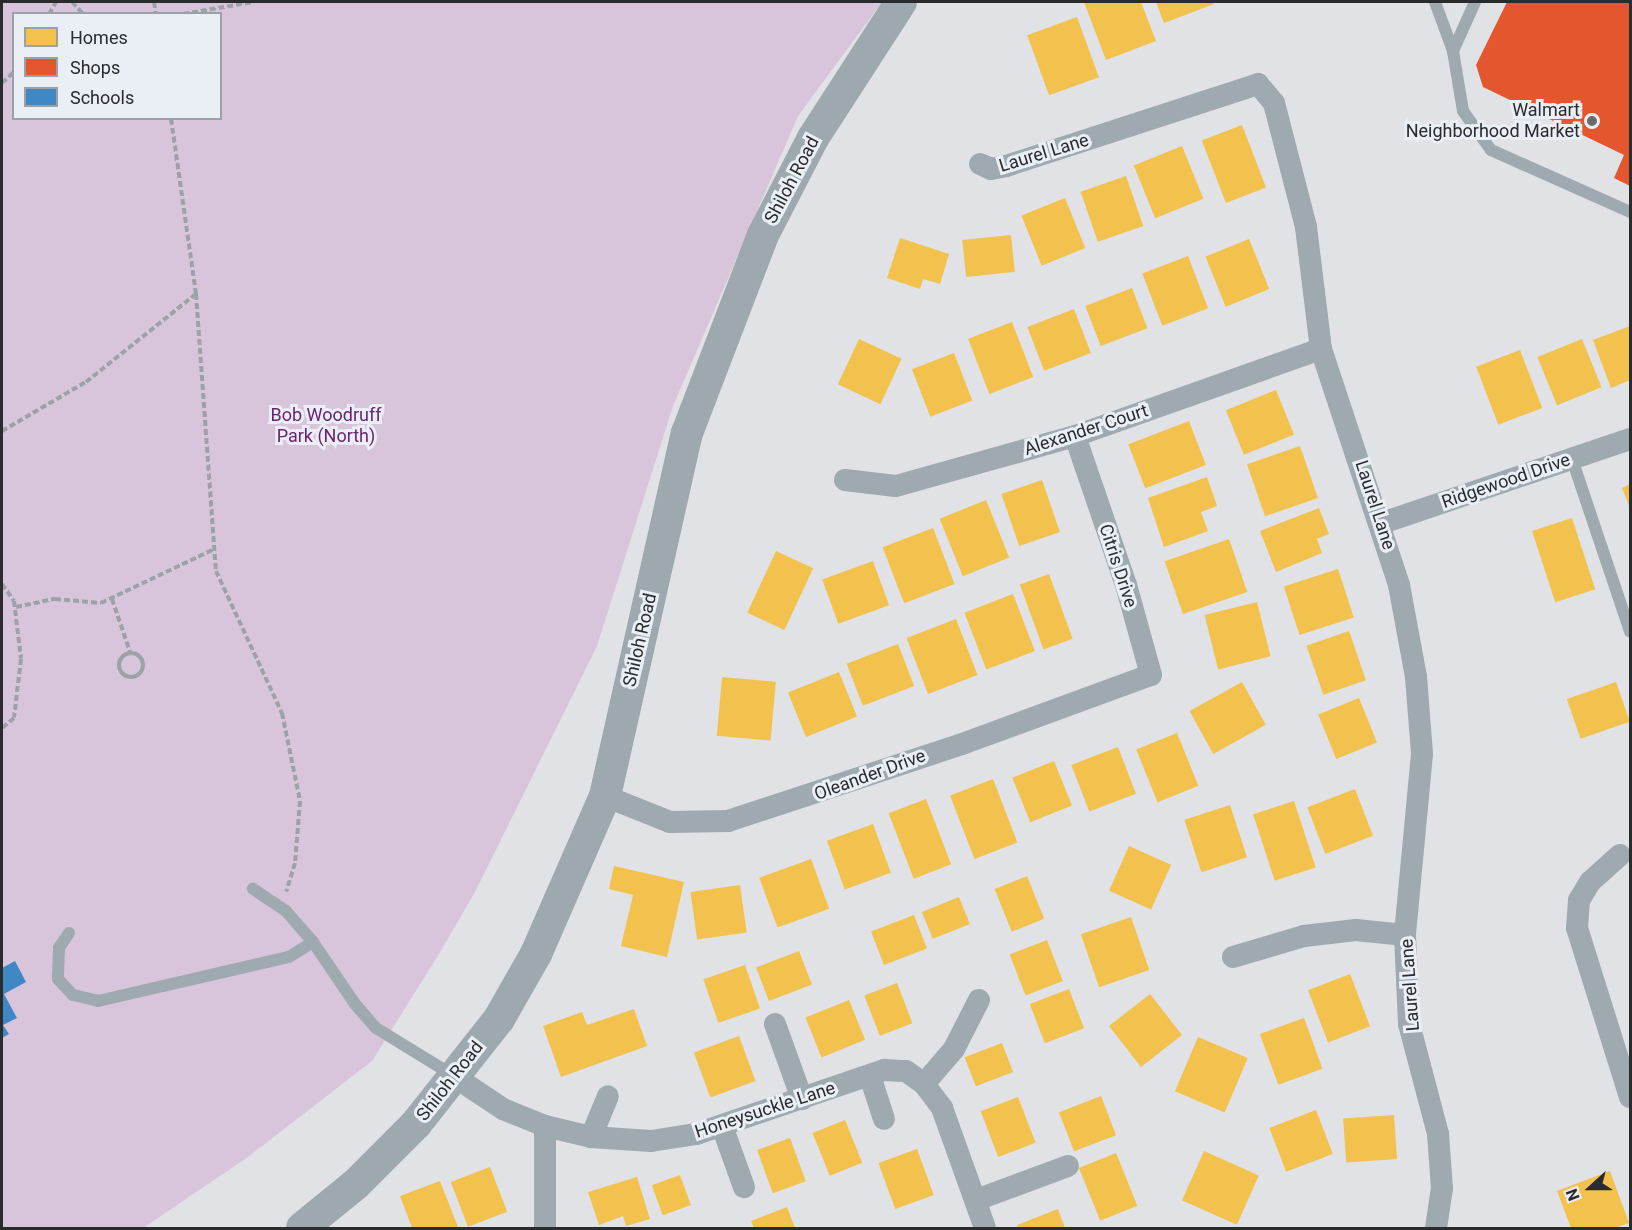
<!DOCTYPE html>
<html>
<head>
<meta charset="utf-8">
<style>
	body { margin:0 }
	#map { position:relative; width:1632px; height:1230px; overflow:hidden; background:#e0e2e5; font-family:Roboto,sans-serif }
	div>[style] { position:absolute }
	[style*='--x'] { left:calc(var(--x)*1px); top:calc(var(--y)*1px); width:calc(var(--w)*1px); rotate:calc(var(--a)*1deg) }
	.green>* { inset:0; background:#d8c5dc }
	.homes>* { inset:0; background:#f2c14e; transform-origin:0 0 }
	.shops>* { inset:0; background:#e4572e }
	.schools>* { inset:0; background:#3f88c5 }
	.path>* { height:4px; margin-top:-2px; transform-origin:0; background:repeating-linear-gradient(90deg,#9ba3a8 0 6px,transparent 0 9px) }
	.path>.ring { margin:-2px; padding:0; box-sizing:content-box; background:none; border:4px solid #9ba3a8; border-radius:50% }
	.service>* { height:12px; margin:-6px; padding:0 6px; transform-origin:6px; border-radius:6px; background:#9faab0 }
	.minor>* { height:22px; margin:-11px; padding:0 11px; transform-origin:11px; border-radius:11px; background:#9faab0 }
	.secondary>* { height:32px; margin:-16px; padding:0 16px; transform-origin:16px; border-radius:16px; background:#9da9af }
	.dots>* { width:16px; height:16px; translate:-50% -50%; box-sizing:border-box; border:3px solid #eaeef5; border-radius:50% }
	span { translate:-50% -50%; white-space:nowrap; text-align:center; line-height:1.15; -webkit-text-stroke:6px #eaeef5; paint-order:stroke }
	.poi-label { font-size:18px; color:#292b2d }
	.right { translate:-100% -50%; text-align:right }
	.street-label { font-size:18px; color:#292b2d }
	.park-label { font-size:18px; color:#6b2473 }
	.frame { position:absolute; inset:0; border:3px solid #292b2d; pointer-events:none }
	.legend { position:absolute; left:12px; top:12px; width:210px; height:108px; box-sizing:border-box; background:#eaeef5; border:2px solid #9da0a5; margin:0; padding:8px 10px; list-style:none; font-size:18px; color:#292b2d }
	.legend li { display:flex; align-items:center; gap:12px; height:30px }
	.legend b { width:30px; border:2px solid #9da0a5 }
	.north { position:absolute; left:1560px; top:1158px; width:60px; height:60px; -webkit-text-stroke:4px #eaeef5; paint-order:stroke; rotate:249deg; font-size:16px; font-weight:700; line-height:24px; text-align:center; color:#292b2d }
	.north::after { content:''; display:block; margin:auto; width:21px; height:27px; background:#292b2d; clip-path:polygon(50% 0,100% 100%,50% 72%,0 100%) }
</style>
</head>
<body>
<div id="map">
	<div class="green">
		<i style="clip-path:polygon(evenodd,2px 2px,882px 2px,798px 116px,673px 406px,597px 646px,475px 892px,439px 954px,372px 1061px,248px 1157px,143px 1228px,2px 1228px,2px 2px,14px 14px,220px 14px,220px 118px,14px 118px,14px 14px)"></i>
	</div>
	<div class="homes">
		<i style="clip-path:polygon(1084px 2px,1141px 2px,1156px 41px,1106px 60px)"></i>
		<i style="clip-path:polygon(1156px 2px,1213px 2px,1214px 4px,1164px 23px)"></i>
		<i style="left:1077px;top:17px;width:64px;height:53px;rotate:70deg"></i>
		<i style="left:1242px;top:125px;width:67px;height:43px;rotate:69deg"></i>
		<i style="left:1182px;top:146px;width:57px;height:52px;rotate:68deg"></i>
		<i style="left:1126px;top:176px;width:53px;height:48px;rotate:71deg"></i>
		<i style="left:1065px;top:198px;width:54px;height:47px;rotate:68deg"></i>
		<i style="left:1011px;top:235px;width:37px;height:49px;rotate:84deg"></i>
		<i style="clip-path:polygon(900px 238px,949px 254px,940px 284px,923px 279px,920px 289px,887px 278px)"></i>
		<i style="left:1249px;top:239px;width:54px;height:47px;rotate:68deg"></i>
		<i style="left:1188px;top:256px;width:56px;height:49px;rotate:69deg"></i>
		<i style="left:1132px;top:288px;width:43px;height:50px;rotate:69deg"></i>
		<i style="left:1074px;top:309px;width:47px;height:50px;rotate:69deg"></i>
		<i style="left:1012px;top:322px;width:59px;height:47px;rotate:69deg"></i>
		<i style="clip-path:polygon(1630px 326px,1630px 380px,1611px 388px,1593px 340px)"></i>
		<i style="left:859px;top:339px;width:47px;height:50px;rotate:25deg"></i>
		<i style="left:1582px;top:339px;width:52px;height:48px;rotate:68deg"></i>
		<i style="left:1520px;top:350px;width:62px;height:47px;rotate:69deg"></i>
		<i style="left:954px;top:353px;width:51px;height:45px;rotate:69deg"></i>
		<i style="left:1276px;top:390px;width:48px;height:54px;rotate:68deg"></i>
		<i style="left:1189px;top:421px;width:47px;height:65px;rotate:69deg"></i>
		<i style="left:1300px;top:446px;width:55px;height:56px;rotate:71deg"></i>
		<i style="clip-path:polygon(1207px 477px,1217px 506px,1201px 512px,1208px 531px,1164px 547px,1148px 498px)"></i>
		<i style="left:1042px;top:480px;width:55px;height:43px;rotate:71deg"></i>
		<i style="clip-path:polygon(1630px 484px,1630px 508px,1622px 488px)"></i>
		<i style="left:986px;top:500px;width:62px;height:50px;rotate:68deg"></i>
		<i style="clip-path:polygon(1319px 508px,1329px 534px,1317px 539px,1322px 553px,1276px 572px,1260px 531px)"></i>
		<i style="left:1572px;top:518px;width:75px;height:42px;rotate:72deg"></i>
		<i style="left:933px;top:528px;width:60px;height:54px;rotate:69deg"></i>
		<i style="left:1229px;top:539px;width:56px;height:68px;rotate:71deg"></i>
		<i style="left:776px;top:551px;width:41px;height:68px;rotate:25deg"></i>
		<i style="left:873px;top:561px;width:47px;height:54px;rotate:70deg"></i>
		<i style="left:1338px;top:569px;width:51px;height:57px;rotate:72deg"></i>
		<i style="left:1049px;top:574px;width:69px;height:31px;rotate:70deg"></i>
		<i style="left:1013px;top:594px;width:61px;height:52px;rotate:69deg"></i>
		<i style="left:1257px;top:602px;width:56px;height:54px;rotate:76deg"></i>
		<i style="left:956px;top:619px;width:60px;height:53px;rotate:69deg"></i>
		<i style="left:1349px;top:631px;width:52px;height:45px;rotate:71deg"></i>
		<i style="left:898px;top:644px;width:45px;height:55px;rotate:69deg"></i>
		<i style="left:839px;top:672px;width:48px;height:55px;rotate:68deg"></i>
		<i style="left:722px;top:677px;width:54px;height:59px;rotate:5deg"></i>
		<i style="left:1242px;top:682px;width:49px;height:60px;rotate:61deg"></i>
		<i style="left:1616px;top:682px;width:42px;height:52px;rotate:71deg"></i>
		<i style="left:1359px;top:698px;width:48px;height:44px;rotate:68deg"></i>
		<i style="left:1177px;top:733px;width:57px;height:44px;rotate:68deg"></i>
		<i style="left:1118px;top:747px;width:50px;height:50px;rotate:69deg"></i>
		<i style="left:1054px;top:761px;width:48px;height:45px;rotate:68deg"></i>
		<i style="left:993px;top:779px;width:68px;height:46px;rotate:69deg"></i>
		<i style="left:1355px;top:789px;width:50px;height:51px;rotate:69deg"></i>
		<i style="left:926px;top:799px;width:70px;height:40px;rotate:69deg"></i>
		<i style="left:1294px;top:801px;width:70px;height:43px;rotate:72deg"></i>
		<i style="left:1230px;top:805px;width:55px;height:48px;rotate:72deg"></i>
		<i style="left:873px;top:824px;width:52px;height:49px;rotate:70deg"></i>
		<i style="left:1129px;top:846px;width:46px;height:49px;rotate:24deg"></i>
		<i style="left:811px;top:859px;width:53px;height:55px;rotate:70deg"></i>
		<i style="clip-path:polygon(614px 866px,684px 882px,667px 957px,621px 946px,633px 895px,609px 889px)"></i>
		<i style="left:1027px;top:876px;width:46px;height:35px;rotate:68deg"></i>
		<i style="left:740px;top:885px;width:48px;height:50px;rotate:82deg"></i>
		<i style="left:959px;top:897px;width:29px;height:40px;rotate:68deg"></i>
		<i style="left:914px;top:915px;width:36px;height:46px;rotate:69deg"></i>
		<i style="left:1131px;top:917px;width:56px;height:53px;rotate:71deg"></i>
		<i style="left:1047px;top:940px;width:44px;height:40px;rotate:69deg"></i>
		<i style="left:799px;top:951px;width:36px;height:46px;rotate:69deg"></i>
		<i style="left:745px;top:965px;width:46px;height:44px;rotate:71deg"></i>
		<i style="left:1350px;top:974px;width:56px;height:45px;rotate:69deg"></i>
		<i style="left:897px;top:983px;width:43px;height:35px;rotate:69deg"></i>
		<i style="left:1069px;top:989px;width:42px;height:42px;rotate:69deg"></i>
		<i style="left:1150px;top:994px;width:52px;height:52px;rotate:52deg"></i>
		<i style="left:849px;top:1000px;width:43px;height:47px;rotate:68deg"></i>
		<i style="clip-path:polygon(634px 1009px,647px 1046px,561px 1077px,543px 1026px,582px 1012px,587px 1025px)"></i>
		<i style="left:1304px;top:1018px;width:54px;height:47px;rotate:70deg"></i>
		<i style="left:739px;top:1036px;width:48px;height:48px;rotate:70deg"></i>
		<i style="left:1198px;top:1037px;width:54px;height:59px;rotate:23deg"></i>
		<i style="left:1002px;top:1043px;width:31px;height:40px;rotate:69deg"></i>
		<i style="left:1101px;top:1096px;width:42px;height:45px;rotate:69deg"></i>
		<i style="left:1018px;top:1097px;width:49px;height:40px;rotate:69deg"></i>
		<i style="left:1316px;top:1110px;width:47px;height:50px;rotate:69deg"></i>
		<i style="left:1394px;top:1115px;width:44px;height:51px;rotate:86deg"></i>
		<i style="left:845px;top:1120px;width:46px;height:35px;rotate:68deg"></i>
		<i style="left:790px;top:1138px;width:46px;height:35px;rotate:70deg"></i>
		<i style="left:917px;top:1149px;width:49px;height:41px;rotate:70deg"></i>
		<i style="left:1204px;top:1151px;width:60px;height:54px;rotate:24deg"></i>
		<i style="left:1116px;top:1153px;width:57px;height:40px;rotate:68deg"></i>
		<i style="left:490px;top:1167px;width:48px;height:42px;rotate:69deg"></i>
		<i style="clip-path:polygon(1610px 1171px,1629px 1223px,1615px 1228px,1571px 1228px,1557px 1191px)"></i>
		<i style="left:680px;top:1175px;width:32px;height:30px;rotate:70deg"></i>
		<i style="clip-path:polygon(637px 1177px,650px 1219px,626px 1226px,623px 1216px,599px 1225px,588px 1192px)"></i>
		<i style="clip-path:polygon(440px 1181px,458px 1227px,412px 1228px,400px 1196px)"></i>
		<i style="clip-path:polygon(787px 1207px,795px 1228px,754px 1228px,751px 1221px)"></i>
		<i style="clip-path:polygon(1058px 1209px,1065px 1228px,1018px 1228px,1017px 1225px)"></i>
	</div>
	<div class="shops">
		<i style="clip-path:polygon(1507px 2px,1630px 2px,1630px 186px,1614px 178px,1624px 155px,1483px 87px,1476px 65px)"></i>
	</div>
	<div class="schools">
		<i style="clip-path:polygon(15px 961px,26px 982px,4px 994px,17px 1018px,3px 1025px,9px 1034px,2px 1038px,2px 968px)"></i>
	</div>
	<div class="path">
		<i style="--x:72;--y:2;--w:16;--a:47"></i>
		<i style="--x:154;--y:2;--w:12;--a:81"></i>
		<i style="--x:49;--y:14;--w:14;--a:-60"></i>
		<i style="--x:183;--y:14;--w:71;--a:-9.7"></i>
		<i style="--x:2;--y:83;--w:16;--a:-43"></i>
		<i style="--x:196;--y:294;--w:278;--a:85.9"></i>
		<i style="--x:216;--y:571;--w:157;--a:65.1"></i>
		<i style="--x:282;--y:713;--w:90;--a:78.4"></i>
		<i style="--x:300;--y:801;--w:62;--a:94.6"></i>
		<i style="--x:295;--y:863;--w:30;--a:107"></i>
		<i style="--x:2;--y:431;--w:97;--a:-30.3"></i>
		<i style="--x:86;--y:382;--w:141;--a:-38.7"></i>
		<i style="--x:196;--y:294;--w:178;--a:-98.1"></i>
		<i style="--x:2;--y:584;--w:21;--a:55"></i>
		<i style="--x:14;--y:601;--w:58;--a:83.1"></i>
		<i style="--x:21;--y:659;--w:59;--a:96.8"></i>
		<i style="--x:14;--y:718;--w:16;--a:140"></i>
		<i style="--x:112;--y:599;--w:56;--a:71.2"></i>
		<i style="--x:16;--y:607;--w:40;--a:-12"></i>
		<i style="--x:55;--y:599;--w:46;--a:5"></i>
		<i style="--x:101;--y:603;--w:125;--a:-25.5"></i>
		<i class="ring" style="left:119px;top:653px;width:20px;height:20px"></i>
	</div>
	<div class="service">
		<i style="--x:1435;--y:2;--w:52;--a:69.8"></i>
		<i style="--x:1475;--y:2;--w:54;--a:114.2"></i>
		<i style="--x:1453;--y:51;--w:61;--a:80.5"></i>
		<i style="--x:1463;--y:111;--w:48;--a:54.3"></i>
		<i style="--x:1491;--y:150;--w:152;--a:24"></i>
		<i style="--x:1572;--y:459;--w:182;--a:71.4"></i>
		<i style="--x:69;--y:933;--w:18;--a:124"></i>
		<i style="--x:59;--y:948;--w:31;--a:92"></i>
		<i style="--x:58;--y:979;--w:22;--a:47"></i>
		<i style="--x:73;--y:995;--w:26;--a:13"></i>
		<i style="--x:98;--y:1001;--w:196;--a:-13"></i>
		<i style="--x:289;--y:957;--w:28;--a:-32"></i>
		<i style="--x:313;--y:942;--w:41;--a:-131.1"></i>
		<i style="--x:286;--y:911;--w:40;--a:-146"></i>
		<i style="--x:313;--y:942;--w:75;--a:55.9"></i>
		<i style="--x:355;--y:1004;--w:32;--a:49"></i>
		<i style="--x:376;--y:1028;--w:92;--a:31.6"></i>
	</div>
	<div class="minor">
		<i style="--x:980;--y:164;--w:12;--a:24"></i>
		<i style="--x:991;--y:169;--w:15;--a:-11"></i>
		<i style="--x:1006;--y:166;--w:265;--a:-18"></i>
		<i style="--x:1258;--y:84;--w:25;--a:50"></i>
		<i style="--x:1274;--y:103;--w:128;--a:75.5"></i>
		<i style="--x:1306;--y:227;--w:123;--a:83"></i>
		<i style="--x:1321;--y:349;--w:249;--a:71.7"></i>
		<i style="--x:1399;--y:585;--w:94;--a:79.5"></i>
		<i style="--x:1416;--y:677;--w:77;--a:85.5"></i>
		<i style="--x:1422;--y:754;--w:182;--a:95.4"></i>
		<i style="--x:1405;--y:935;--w:89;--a:87.4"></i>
		<i style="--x:1409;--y:1024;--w:114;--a:75.2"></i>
		<i style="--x:1438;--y:1134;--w:54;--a:85.8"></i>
		<i style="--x:1442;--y:1188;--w:40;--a:98.5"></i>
		<i style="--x:845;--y:480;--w:51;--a:6.7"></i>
		<i style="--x:896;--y:486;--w:186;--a:-15.6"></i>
		<i style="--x:1075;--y:436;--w:261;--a:-19.5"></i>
		<i style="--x:1382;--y:523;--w:262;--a:-18.7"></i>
		<i style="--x:605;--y:796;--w:70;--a:21.8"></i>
		<i style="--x:670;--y:822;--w:58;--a:-1"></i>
		<i style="--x:728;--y:821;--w:246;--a:-18.2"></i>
		<i style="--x:962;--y:744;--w:201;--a:-20.1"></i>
		<i style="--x:1151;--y:675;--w:93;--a:-105.5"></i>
		<i style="--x:1126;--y:585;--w:157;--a:-108.9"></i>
		<i style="--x:1620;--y:855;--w:40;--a:138"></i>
		<i style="--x:1590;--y:882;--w:21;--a:121"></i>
		<i style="--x:1579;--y:900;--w:28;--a:94"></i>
		<i style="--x:1577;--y:928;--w:177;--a:72.6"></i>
		<i style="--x:1233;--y:957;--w:74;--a:-16.5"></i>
		<i style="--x:1304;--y:936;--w:52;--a:-6.6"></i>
		<i style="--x:1356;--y:930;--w:49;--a:5.8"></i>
		<i style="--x:775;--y:1024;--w:80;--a:70.2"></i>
		<i style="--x:870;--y:1076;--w:45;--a:72"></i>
		<i style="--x:455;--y:1077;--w:58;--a:33.7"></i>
		<i style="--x:503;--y:1109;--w:45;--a:22"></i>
		<i style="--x:545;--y:1126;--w:47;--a:13.4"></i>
		<i style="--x:591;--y:1137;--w:60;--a:3.8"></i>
		<i style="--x:651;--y:1141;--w:46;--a:-8.8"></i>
		<i style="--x:696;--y:1134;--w:199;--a:-18.8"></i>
		<i style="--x:884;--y:1070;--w:22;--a:3"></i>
		<i style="--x:906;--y:1071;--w:22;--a:36"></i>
		<i style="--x:924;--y:1084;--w:30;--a:53"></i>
		<i style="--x:942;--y:1108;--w:127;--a:70.3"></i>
		<i style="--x:924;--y:1084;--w:46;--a:-49.4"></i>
		<i style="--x:954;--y:1049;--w:55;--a:-63"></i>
		<i style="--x:722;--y:1126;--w:65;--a:70.2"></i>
		<i style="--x:591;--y:1137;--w:44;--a:-67.5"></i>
		<i style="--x:976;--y:1200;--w:98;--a:-20.3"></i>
		<i style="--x:545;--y:1228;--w:102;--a:-90"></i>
	</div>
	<div class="secondary">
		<i style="--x:302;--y:1228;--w:70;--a:-39.2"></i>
		<i style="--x:356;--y:1184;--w:85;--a:-45"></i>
		<i style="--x:416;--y:1124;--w:134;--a:-51.7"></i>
		<i style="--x:499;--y:1019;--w:75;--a:-60.4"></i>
		<i style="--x:536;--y:954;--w:172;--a:-66.4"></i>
		<i style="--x:605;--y:796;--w:372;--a:-77.3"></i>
		<i style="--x:687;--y:433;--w:212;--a:-69"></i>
		<i style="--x:763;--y:235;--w:109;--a:-62.7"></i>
		<i style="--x:813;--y:138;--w:162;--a:-57.1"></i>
	</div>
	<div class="dots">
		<i style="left:1592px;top:121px;background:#696b6d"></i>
	</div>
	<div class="poi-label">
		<span class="right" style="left:1580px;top:121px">Walmart<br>Neighborhood Market</span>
	</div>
	<div class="street-label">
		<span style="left:1044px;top:153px;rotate:-17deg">Laurel Lane</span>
		<span style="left:792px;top:180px;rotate:-62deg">Shiloh Road</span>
		<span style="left:1086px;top:430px;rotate:-18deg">Alexander Court</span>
		<span style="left:1506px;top:481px;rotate:-19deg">Ridgewood Drive</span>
		<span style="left:1375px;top:505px;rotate:72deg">Laurel Lane</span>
		<span style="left:1118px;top:566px;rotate:72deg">Citris Drive</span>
		<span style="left:640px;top:640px;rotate:-77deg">Shiloh Road</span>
		<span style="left:870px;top:775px;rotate:-20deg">Oleander Drive</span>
		<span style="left:1410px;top:985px;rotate:-94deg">Laurel Lane</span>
		<span style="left:450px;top:1081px;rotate:-52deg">Shiloh Road</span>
		<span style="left:765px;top:1110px;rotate:-18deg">Honeysuckle Lane</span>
	</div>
	<div class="park-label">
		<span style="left:326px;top:426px">Bob Woodruff<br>Park (North)</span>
	</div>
	<div class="frame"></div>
	<ul class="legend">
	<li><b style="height:16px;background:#f2c14e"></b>Homes</li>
	<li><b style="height:16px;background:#e4572e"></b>Shops</li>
	<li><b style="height:16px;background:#3f88c5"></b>Schools</li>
	</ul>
	<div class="north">N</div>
</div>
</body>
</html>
